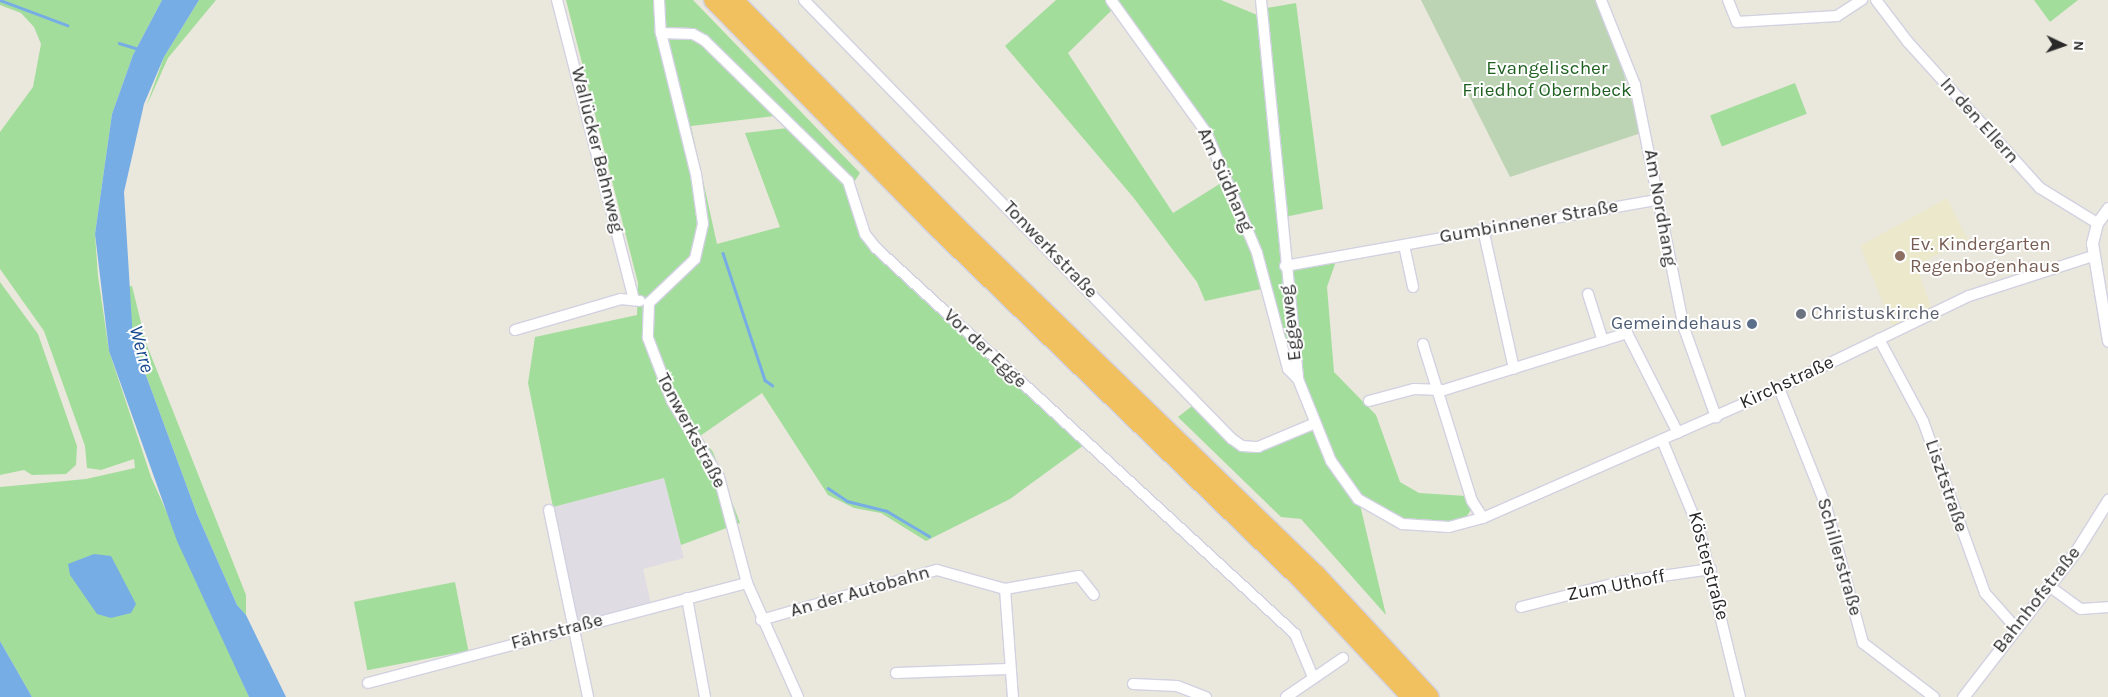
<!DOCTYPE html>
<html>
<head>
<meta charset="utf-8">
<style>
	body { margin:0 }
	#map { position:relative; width:2108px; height:697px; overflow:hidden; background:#eae7dc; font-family:Karla,sans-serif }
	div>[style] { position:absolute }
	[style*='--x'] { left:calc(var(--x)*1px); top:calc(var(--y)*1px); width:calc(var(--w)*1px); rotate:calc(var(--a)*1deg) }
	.industrial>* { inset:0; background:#e0dce3 }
	.education>* { inset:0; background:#ebe8cc }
	.green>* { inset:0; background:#a3dd9c; transform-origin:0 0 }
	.cemetery>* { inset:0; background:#bcd3b4 }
	.water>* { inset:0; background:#77ade5 }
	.stream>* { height:2.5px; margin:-1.25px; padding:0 1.25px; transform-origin:1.25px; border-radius:1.25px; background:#77ade5 }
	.roads { filter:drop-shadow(1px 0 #d2d1e1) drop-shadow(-1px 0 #d2d1e1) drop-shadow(0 1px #d2d1e1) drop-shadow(0 -1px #d2d1e1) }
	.minor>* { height:10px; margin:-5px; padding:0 5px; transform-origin:5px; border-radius:5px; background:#fff }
	.tertiary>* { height:11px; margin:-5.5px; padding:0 5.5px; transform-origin:5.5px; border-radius:5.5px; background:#fff }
	.motorway>* { height:18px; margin:-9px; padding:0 9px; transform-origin:9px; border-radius:9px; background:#f1c160 }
	.dots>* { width:14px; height:14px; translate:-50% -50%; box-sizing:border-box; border:2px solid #fff; border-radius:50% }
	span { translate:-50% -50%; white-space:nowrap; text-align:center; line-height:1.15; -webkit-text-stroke:4px #fff; paint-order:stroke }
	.park-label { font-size:19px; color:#1f6021 }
	.street-label { font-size:19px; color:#292929 }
	.education-label { font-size:19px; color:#785e54 }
	.left { translate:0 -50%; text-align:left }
	.worship-label { font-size:19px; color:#5b616d }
	.service-label { font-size:19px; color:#4e5e75 }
	.right { translate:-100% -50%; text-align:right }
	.water-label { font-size:20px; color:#18498e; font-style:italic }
	.north { position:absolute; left:2038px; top:20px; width:50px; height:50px; -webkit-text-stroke:4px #fff; paint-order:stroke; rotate:93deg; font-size:14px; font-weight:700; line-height:20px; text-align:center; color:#292929 }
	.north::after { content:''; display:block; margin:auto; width:18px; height:22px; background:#292929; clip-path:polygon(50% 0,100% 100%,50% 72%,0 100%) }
</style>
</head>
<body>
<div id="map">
	<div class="industrial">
		<i style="clip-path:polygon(664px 478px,684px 558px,643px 569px,651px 604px,579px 623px,553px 507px)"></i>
	</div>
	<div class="education">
		<i style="clip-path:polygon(1947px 198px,1968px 240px,1916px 265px,1932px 310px,1893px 328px,1860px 246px)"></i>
	</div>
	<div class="green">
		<i style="clip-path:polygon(0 0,162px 0,133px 55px,112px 114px,95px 234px,98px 276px,109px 351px,151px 477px,249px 697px,32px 697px,0 641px,0 487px,86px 479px,135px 468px,134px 459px,101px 470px,87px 468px,85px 446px,44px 331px,0 269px,0 132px,33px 87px,41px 44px,34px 27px,21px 13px,0 5px)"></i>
		<i style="clip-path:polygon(199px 0,216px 0,168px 58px,146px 107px,164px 57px)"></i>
		<i style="clip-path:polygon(evenodd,566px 0,693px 0,860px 173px,850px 188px,862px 234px,1084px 445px,1010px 499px,926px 541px,881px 513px,854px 508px,828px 495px,762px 393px,700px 436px,713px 452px,740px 523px,681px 545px,664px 478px,553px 507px,528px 383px,535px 337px,637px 315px,638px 283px,566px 0,783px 115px,796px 127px,745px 133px,780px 227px,717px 244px,691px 126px,783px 115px)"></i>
		<i style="clip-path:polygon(1056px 0,1110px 0,1114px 8px,1068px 53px,1173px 213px,1226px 180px,1266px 288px,1205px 301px,1197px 282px,1133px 197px,1005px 46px)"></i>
		<i style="clip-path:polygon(1111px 0,1221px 0,1262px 17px,1261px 9px,1296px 3px,1323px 209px,1280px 218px,1283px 270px,1336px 261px,1327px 287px,1334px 372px,1376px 415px,1400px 482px,1419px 493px,1466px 496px,1472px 508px,1465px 519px,1448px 524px,1403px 521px,1357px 492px,1386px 615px,1301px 519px,1281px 517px,1178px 417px,1196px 403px,1240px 449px,1251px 452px,1314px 422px,1290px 370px,1258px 253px,1207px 131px)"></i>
		<i style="clip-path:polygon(2034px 0,2078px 0,2050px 22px)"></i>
		<i style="left:1795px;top:83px;width:33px;height:91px;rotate:69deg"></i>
		<i style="clip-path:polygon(0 282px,38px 334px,77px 446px,76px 465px,66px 474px,32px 475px,24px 470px,0 475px)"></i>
		<i style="clip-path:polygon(132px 286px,146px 343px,246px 595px,246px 615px,237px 605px,197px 514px,133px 340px,127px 287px)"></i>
		<i style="left:455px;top:582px;width:70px;height:103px;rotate:79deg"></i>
	</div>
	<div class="cemetery">
		<i style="clip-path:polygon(1421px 0,1597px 0,1610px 27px,1641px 133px,1510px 177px)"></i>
	</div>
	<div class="water">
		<i style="clip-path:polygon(162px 0,199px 0,164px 57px,144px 104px,124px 192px,133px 340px,197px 514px,237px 605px,246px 615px,286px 697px,249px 697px,177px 541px,109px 351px,95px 234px,112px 114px,133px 55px)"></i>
		<i style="clip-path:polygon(94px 554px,111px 556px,136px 604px,131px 613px,111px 618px,97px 614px,70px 575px,68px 564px)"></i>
		<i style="clip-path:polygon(0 641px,32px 697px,0 697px)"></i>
	</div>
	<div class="stream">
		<i style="--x:0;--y:0;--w:72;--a:20.5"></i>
		<i style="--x:119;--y:43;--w:21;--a:17"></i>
		<i style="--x:723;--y:253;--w:134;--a:71.7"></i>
		<i style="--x:765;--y:380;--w:9;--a:36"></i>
		<i style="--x:828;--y:488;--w:23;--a:34"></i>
		<i style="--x:847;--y:501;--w:41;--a:14"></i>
		<i style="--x:887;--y:511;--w:49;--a:30.8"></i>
	</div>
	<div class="roads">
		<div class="minor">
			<i style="--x:557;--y:0;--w:310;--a:75.6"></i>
			<i style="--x:659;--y:0;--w:33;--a:87"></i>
			<i style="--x:661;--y:33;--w:145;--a:76.1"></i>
			<i style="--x:696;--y:174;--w:50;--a:82"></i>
			<i style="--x:703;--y:224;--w:36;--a:103"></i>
			<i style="--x:695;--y:259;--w:64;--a:136.3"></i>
			<i style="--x:649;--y:303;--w:35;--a:92"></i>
			<i style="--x:648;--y:338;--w:67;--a:69.1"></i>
			<i style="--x:672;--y:401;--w:89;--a:58.3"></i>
			<i style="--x:719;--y:477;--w:110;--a:75.2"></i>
			<i style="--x:747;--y:583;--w:125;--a:65.9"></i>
			<i style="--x:804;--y:0;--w:613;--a:45.73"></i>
			<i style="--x:1232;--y:439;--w:12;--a:35"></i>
			<i style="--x:1242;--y:446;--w:16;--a:4"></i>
			<i style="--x:1258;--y:447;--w:60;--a:-22.7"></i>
			<i style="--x:1111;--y:0;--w:163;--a:54.3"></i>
			<i style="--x:1206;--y:132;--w:131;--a:67.1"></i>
			<i style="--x:1257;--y:253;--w:120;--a:75"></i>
			<i style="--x:1288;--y:369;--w:14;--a:45"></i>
			<i style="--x:1261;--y:0;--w:381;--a:84.4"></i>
			<i style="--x:1298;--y:379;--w:88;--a:68.1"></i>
			<i style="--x:1331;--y:461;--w:47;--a:54.6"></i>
			<i style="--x:1358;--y:499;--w:51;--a:29.6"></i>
			<i style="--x:1402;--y:524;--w:47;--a:3.7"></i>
			<i style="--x:1449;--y:527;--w:35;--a:-15"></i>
			<i style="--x:1483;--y:518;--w:311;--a:-23.7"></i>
			<i style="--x:1768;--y:393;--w:223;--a:-25.8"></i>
			<i style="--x:1969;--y:296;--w:130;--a:-17.9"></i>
			<i style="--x:1601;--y:0;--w:92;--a:68.2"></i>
			<i style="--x:1635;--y:85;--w:248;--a:78.6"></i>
			<i style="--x:1684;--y:328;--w:95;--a:70.2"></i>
			<i style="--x:1728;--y:0;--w:24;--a:68"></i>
			<i style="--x:1737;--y:22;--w:100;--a:-3.4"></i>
			<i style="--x:1837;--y:16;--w:30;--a:-33"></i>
			<i style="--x:1876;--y:0;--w:53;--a:52.7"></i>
			<i style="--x:1908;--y:42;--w:197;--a:47.9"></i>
			<i style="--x:2040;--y:188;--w:67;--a:31.6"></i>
			<i style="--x:661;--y:33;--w:32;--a:2"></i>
			<i style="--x:693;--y:34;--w:13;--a:29"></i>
			<i style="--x:704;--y:40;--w:202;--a:44.4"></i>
			<i style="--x:848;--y:181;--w:56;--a:72.2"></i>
			<i style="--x:865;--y:234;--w:18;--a:52"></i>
			<i style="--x:876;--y:248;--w:570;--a:42.65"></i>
			<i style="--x:1295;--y:634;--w:47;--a:67.3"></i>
			<i style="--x:1483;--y:229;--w:143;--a:77.5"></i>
			<i style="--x:1404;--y:245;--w:43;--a:77.9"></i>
			<i style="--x:1285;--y:266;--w:376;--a:-10.1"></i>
			<i style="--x:1588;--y:294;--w:49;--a:72.3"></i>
			<i style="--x:515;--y:330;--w:110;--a:-16.3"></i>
			<i style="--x:621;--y:299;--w:19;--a:6"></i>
			<i style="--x:1879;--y:339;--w:93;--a:61.8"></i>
			<i style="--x:1923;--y:421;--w:183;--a:70.2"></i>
			<i style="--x:1985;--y:593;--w:47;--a:48.5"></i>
			<i style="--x:1423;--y:344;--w:164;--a:72.7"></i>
			<i style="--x:1472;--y:501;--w:20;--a:57"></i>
			<i style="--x:1779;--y:388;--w:127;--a:68.3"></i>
			<i style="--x:1826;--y:506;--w:142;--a:74.9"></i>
			<i style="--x:1863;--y:643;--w:89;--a:37.3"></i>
			<i style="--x:1369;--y:401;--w:47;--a:-14.9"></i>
			<i style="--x:1414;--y:389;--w:30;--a:2"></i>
			<i style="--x:1444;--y:390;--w:192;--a:-17.3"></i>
			<i style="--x:1627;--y:333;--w:112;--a:63"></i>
			<i style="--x:1662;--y:440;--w:96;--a:67.4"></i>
			<i style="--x:1699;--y:529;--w:173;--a:76.3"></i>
			<i style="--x:549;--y:510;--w:191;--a:78.2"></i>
			<i style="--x:2049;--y:586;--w:39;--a:36"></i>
			<i style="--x:2081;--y:609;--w:27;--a:-4"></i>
			<i style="--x:1005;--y:589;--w:108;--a:85.8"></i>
			<i style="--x:1005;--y:589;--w:75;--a:-10"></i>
			<i style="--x:1079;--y:576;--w:24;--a:52"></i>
			<i style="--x:687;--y:598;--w:101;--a:79.7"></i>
			<i style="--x:1521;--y:607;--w:102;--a:-14.2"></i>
			<i style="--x:1620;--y:582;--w:92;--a:-8.1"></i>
			<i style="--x:761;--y:620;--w:183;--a:-15.9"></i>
			<i style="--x:937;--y:570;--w:71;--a:15.6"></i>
			<i style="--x:896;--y:673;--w:112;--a:-2"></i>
			<i style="--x:368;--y:683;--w:392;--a:-14.8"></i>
			<i style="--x:1133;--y:684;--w:44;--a:2.6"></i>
			<i style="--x:1177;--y:686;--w:31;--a:21"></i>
			<i style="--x:1286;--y:697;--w:69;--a:-34.4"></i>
		</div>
		<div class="tertiary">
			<i style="--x:2108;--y:208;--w:19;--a:126"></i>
			<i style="--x:2097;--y:223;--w:21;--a:104"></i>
			<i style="--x:2092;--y:243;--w:99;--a:80.7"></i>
			<i style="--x:1963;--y:697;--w:188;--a:-52.3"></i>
			<i style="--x:2078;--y:548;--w:57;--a:-58"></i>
		</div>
		<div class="motorway">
			<i style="--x:713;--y:0;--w:322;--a:45.5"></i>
			<i style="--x:939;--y:230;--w:504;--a:44.03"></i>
			<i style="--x:1301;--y:580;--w:161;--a:46.8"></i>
			<i style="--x:734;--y:0;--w:329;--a:45.4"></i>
			<i style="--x:965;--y:234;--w:490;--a:44.1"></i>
			<i style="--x:1317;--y:575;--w:166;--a:47.2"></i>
		</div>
	</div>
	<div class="dots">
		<i style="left:1900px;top:256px;background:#8d6e63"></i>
		<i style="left:1801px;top:314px;background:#6b7280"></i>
		<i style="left:1752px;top:324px;background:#5c6f8a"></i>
	</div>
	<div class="park-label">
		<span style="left:1547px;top:80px">Evangelischer<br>Friedhof Obernbeck</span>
	</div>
	<div class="street-label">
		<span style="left:1979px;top:121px;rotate:48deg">In den Ellern</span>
		<span style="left:597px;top:150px;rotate:76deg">Wallücker Bahnweg</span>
		<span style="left:1225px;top:180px;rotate:66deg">Am Südhang</span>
		<span style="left:1660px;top:208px;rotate:80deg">Am Nordhang</span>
		<span style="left:1529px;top:222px;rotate:-10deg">Gumbinnener Straße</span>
		<span style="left:1050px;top:250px;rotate:46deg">Tonwerkstraße</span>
		<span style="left:1291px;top:323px;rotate:-97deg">Eggeweg</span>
		<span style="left:985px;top:349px;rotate:43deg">Vor der Egge</span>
		<span style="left:1787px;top:383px;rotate:-25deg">Kirchstraße</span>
		<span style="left:691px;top:431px;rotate:62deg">Tonwerkstraße</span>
		<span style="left:1946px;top:486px;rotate:71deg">Lisztstraße</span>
		<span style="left:1839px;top:557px;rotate:74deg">Schillerstraße</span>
		<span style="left:1708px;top:566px;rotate:75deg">Kösterstraße</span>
		<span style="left:1616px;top:586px;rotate:-11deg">Zum Uthoff</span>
		<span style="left:860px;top:592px;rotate:-16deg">An der Autobahn</span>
		<span style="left:2037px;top:600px;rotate:-52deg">Bahnhofstraße</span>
		<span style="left:557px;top:632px;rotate:-15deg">Fährstraße</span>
	</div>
	<div class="education-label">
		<span class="left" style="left:1910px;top:256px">Ev. Kindergarten<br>Regenbogenhaus</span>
	</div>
	<div class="worship-label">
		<span class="left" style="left:1811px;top:314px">Christuskirche</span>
	</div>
	<div class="service-label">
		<span class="right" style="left:1742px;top:324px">Gemeindehaus</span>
	</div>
	<div class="water-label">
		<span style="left:142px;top:349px;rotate:75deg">Werre</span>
	</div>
	<div class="north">N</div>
</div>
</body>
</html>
